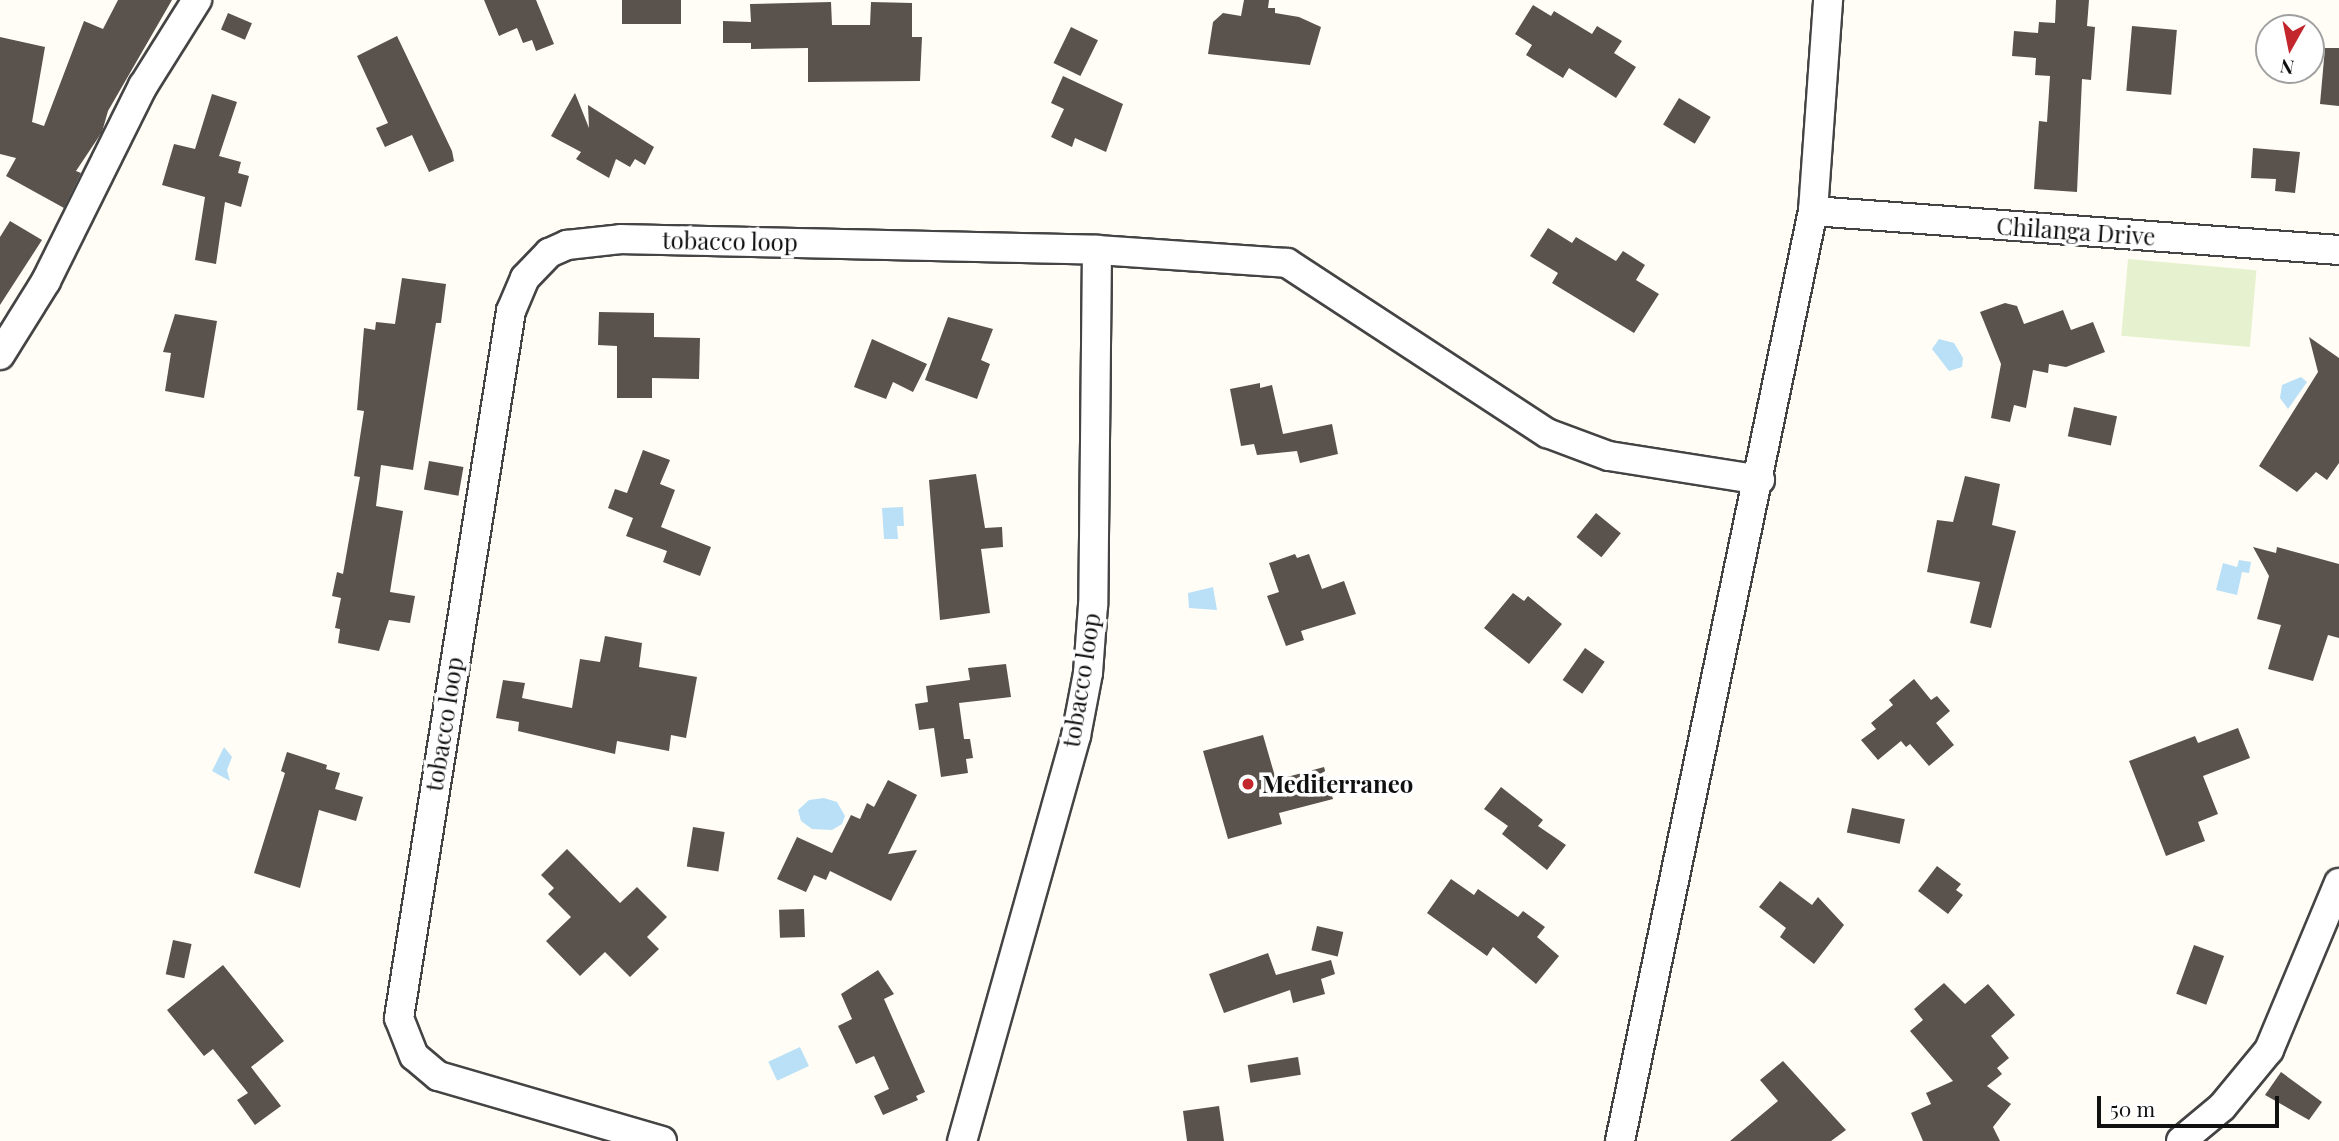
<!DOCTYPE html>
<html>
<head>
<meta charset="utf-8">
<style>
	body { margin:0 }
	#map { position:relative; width:2339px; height:1141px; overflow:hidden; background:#fffdf5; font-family:"Playfair Display",serif }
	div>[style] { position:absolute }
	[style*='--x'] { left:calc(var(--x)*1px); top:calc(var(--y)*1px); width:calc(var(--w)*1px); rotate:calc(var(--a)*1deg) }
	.pitch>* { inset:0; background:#e6f2cf; transform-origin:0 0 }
	.water>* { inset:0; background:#b9e0f7; transform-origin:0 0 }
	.building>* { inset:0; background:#5a524d; transform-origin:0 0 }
	.roads { filter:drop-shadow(2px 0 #444) drop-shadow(-2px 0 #444) drop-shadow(0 2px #444) drop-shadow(0 -2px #444) }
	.minor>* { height:28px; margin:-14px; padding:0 14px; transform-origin:14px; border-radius:14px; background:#fff }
	.dots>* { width:19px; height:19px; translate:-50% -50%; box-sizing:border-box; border:4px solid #fff; border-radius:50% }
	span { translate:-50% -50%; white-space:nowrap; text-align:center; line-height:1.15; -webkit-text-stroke:7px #fff; paint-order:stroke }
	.street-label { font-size:24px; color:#111 }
	.poi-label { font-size:24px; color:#111; font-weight:700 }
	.left { translate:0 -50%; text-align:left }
	.north { position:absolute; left:2255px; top:14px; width:70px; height:70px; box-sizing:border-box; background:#fff; border:2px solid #a0a0a0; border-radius:50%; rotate:189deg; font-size:19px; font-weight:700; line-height:28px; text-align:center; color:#111 }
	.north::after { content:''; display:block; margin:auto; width:24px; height:32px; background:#c4262e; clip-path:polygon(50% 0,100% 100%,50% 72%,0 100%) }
	.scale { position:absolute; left:2097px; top:1096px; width:182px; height:32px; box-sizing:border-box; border:4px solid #111; border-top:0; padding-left:9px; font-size:21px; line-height:24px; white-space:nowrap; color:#111; -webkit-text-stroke:5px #fff; paint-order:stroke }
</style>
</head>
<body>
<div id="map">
	<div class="pitch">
		<i style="left:2128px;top:259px;width:129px;height:77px;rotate:5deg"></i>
	</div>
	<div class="water">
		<i style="clip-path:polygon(1939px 339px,1954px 343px,1963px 358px,1962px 367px,1949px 371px,1932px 349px)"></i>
		<i style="clip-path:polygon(2301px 377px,2307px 382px,2288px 409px,2280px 398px,2282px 385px)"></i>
		<i style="clip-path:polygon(903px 507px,904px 526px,897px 526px,898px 539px,884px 539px,882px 508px)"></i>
		<i style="clip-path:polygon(2239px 560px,2251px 562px,2249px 573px,2242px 572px,2237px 595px,2216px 590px,2223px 563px,2237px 567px)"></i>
		<i style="clip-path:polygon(1213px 587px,1217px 610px,1189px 608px,1188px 593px)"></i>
		<i style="clip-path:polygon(224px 747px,232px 757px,227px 770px,230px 781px,212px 771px)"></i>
		<i style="clip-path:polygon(824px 798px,837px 802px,845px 816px,842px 824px,832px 830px,812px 829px,801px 821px,798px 810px,809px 800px)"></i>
		<i style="left:800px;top:1047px;width:21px;height:35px;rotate:65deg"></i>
	</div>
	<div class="building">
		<i style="clip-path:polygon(118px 0,172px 0,108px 111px,102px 132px,76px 171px,81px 173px,64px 208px,6px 176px,16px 158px,0 154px,0 37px,45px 47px,32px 122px,44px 126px,84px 21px,103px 29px)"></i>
		<i style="clip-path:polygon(484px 0,536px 0,554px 44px,536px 51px,532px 40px,523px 43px,517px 28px,499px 36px)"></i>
		<i style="left:622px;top:0;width:59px;height:24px"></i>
		<i style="clip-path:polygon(1244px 0,1269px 0,1268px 8px,1275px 8px,1275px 13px,1299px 17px,1321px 27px,1310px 65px,1208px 54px,1213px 22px,1223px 13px,1241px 16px)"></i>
		<i style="clip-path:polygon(2056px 0,2089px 0,2087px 26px,2095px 27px,2091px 80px,2082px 79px,2077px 192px,2034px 189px,2039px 121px,2047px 122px,2050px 76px,2035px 75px,2036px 58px,2012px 56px,2014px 31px,2038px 33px,2039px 22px,2055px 23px)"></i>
		<i style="clip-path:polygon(831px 2px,832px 25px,870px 25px,871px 2px,912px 3px,912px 37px,922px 37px,920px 81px,808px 82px,808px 48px,751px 49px,751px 43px,723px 43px,723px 21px,751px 22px,750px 4px)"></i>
		<i style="clip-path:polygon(1533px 5px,1551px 16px,1554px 11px,1592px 34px,1597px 26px,1622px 41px,1614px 53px,1636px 67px,1616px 98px,1569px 68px,1563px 78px,1526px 55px,1532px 45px,1515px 34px)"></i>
		<i style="left:228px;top:13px;width:26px;height:18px;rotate:23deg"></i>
		<i style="left:2132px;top:26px;width:45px;height:65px;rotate:5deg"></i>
		<i style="left:1071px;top:27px;width:30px;height:40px;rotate:26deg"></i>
		<i style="clip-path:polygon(397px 36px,452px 151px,454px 161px,429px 172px,412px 135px,385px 147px,376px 128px,388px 123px,357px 56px)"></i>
		<i style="clip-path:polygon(2325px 48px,2339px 48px,2339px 106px,2320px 104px)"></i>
		<i style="clip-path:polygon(1063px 76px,1123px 104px,1106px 152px,1075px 138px,1072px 147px,1051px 137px,1064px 109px,1051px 103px)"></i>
		<i style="clip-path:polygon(575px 93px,589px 128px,588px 105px,654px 147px,645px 165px,635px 159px,630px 167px,616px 159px,609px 178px,576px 159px,581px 152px,551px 136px)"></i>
		<i style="clip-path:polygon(212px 94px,237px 102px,219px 156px,241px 162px,238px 173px,249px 176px,241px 207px,225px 202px,216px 264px,195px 260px,205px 197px,162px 185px,174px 144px,195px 149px)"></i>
		<i style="left:1679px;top:98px;width:37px;height:31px;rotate:31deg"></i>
		<i style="clip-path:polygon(2253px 148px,2300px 152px,2295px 193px,2275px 191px,2276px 179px,2251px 178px)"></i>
		<i style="clip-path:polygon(10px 221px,42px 240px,0 305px,0 237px)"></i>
		<i style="clip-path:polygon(1548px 228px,1572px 243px,1576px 237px,1616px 261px,1623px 251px,1645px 265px,1636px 280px,1659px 294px,1634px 333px,1552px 283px,1558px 273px,1530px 256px)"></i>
		<i style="clip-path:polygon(402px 278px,446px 284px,441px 323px,436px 323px,413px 470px,381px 465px,376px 506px,403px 511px,390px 592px,415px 596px,410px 623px,389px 620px,379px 651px,338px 643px,340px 629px,335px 628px,341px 598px,332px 596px,337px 572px,343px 574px,360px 477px,354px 476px,364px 411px,357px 410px,364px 328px,375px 330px,376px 322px,395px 324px)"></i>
		<i style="clip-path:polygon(2005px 303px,2017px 306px,2024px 324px,2063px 310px,2071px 330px,2093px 322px,2105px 352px,2066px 367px,2049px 364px,2048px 373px,2033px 370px,2026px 408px,2014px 405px,2010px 422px,1991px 418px,2001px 364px,1980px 312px)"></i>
		<i style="clip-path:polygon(599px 312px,654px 313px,654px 337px,700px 338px,699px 379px,652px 378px,652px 398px,617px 398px,617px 346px,598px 345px)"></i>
		<i style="clip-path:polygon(175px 314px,217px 321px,204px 398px,165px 391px,171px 353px,163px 352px)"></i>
		<i style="clip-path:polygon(948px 317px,993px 329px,981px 360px,990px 364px,977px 399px,925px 380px)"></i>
		<i style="clip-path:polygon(2309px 337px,2339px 358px,2339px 463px,2327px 480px,2316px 472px,2297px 492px,2259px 466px,2318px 372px)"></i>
		<i style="clip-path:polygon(872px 339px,927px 364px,913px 392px,893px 382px,886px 399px,854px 387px)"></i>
		<i style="clip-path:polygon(1260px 383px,1260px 388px,1272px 385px,1283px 434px,1332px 424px,1338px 454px,1300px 463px,1297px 451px,1257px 455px,1254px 444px,1241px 446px,1230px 389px)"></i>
		<i style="left:2074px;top:407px;width:44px;height:30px;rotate:12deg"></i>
		<i style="clip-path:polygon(643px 450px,670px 460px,660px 484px,675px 490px,661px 527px,711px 547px,700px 576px,663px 562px,667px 551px,626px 536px,633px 518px,608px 508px,615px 489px,627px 493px)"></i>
		<i style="left:429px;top:461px;width:35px;height:29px;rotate:10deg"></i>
		<i style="clip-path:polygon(976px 474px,985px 528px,1002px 527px,1003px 547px,981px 549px,990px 613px,940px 620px,929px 480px)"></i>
		<i style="clip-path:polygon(1965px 476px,2000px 484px,1992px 525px,2016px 531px,1991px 628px,1970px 623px,1980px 582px,1927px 572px,1937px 520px,1953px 522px)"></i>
		<i style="left:1596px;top:513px;width:32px;height:31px;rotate:39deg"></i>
		<i style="clip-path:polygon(2253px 547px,2276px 553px,2277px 547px,2339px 564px,2339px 638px,2328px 635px,2313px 681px,2268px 669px,2281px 625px,2257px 619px,2269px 576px)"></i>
		<i style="clip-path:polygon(1295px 554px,1297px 558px,1309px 554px,1322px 589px,1344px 581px,1356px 614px,1301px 631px,1304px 640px,1286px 646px,1267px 596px,1279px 592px,1269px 563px)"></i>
		<i style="clip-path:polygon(1513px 593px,1524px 601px,1528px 596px,1562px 624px,1529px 664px,1484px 628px)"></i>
		<i style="clip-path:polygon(605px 636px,642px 643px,639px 667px,697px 677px,686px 738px,671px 735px,669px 751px,617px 741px,615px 754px,518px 731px,519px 722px,496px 718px,503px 680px,525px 683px,522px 698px,572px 708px,580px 659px,600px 662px)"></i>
		<i style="left:1585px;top:648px;width:24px;height:39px;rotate:35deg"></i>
		<i style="clip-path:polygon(1006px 664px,1011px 697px,959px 703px,964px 739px,970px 739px,973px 758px,966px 759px,968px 773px,941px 777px,934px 728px,919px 730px,915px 704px,928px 702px,926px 686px,970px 680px,968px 668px)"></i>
		<i style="clip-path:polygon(1914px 679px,1931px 700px,1937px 696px,1950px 711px,1936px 723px,1954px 745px,1929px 766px,1910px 744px,1906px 747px,1901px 741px,1878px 760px,1861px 740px,1876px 729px,1871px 723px,1893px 705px,1889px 700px)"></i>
		<i style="clip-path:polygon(2238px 728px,2250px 758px,2203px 776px,2218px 814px,2198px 822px,2205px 841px,2166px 856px,2129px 761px,2195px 736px,2198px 743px)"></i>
		<i style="clip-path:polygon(1263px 735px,1276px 780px,1324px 767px,1333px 799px,1279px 813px,1282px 824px,1228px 839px,1203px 751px)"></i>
		<i style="clip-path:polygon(287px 752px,327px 765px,326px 769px,340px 773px,335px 789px,363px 797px,356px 821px,319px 810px,300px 888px,254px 873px,285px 773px,281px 771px)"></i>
		<i style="clip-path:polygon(888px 780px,917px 795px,888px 854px,917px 850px,891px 901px,830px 871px,826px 880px,814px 875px,806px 892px,777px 879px,797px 837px,832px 853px,851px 815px,860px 819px,867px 803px,874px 807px)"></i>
		<i style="clip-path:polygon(1501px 787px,1543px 820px,1538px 826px,1566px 845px,1547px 870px,1502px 834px,1508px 826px,1484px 809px)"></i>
		<i style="left:1852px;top:808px;width:54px;height:25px;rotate:12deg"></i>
		<i style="left:693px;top:827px;width:32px;height:40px;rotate:9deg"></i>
		<i style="clip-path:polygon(567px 849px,620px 903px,637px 887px,667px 917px,647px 937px,659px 949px,630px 977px,605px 952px,580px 976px,546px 941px,571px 917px,548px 894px,554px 888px,541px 875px)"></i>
		<i style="clip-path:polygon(1937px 866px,1961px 884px,1956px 890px,1963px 895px,1948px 914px,1918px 891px)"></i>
		<i style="clip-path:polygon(1451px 879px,1474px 895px,1478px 889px,1518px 917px,1523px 911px,1545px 927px,1537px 937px,1559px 956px,1536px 984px,1493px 947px,1487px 956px,1427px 913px)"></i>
		<i style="clip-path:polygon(1780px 881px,1812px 905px,1818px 897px,1844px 925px,1814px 964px,1780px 937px,1786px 928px,1759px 907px)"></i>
		<i style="left:804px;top:909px;width:28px;height:25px;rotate:88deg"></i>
		<i style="left:1317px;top:926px;width:27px;height:25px;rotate:13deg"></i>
		<i style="left:173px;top:940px;width:19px;height:35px;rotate:12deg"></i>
		<i style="left:2194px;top:945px;width:32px;height:52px;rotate:20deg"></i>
		<i style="clip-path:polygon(1268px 953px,1276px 975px,1331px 960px,1335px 974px,1321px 979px,1325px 994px,1293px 1003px,1290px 990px,1224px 1013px,1209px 974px)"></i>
		<i style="clip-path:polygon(223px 965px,284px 1041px,251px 1067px,281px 1106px,255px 1125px,237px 1100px,248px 1093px,213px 1049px,204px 1056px,167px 1010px)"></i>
		<i style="clip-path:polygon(878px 970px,894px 994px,884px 999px,925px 1092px,916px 1096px,918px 1100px,883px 1115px,874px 1096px,889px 1089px,874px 1056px,856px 1064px,838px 1026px,852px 1019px,841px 994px)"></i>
		<i style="clip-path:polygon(1944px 983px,1965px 1004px,1988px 984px,2015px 1015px,1991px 1036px,2009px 1058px,1997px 1068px,2002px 1074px,1987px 1086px,2011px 1104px,1993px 1127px,2000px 1141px,1923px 1141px,1911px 1113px,1931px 1104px,1926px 1093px,1953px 1081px,1910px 1031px,1923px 1020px,1914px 1009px)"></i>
		<i style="left:1298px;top:1057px;width:18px;height:51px;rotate:81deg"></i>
		<i style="clip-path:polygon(1783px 1061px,1846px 1130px,1831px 1141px,1730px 1141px,1778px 1101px,1760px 1080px)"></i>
		<i style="clip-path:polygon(2281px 1072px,2322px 1102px,2309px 1120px,2265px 1095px)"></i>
		<i style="clip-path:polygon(1219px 1106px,1224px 1141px,1187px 1141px,1183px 1111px)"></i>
	</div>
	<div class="roads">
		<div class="minor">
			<i style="--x:1813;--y:211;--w:527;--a:4.24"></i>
			<i style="--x:1097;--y:250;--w:190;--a:3.9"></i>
			<i style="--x:1287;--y:263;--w:311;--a:33.2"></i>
			<i style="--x:1547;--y:433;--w:66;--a:20.4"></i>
			<i style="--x:1609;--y:456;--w:153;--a:9"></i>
			<i style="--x:0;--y:355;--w:87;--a:-58.1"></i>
			<i style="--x:46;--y:281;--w:218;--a:-63.6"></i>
			<i style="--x:143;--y:86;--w:102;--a:-57.9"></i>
			<i style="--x:662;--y:1141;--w:233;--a:-163.8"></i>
			<i style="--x:438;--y:1076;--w:31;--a:-140"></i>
			<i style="--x:414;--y:1056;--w:41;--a:-111.5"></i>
			<i style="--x:399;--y:1018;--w:716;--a:-81"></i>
			<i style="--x:511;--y:311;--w:36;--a:-67"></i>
			<i style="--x:525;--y:278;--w:35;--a:-46"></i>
			<i style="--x:549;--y:253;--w:20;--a:-24"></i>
			<i style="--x:567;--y:245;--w:54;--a:-6.3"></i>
			<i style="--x:621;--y:239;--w:476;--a:1.3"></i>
			<i style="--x:1097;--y:250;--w:355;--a:90.6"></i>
			<i style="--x:1093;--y:605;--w:68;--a:94.2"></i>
			<i style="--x:1088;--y:673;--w:64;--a:100.8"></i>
			<i style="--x:1076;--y:736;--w:421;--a:105.7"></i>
			<i style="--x:1620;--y:1141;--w:950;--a:-78.28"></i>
			<i style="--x:1813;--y:211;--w:212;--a:-85.9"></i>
			<i style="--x:2181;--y:1141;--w:53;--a:-39.7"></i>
			<i style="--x:2222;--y:1107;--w:74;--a:-50.5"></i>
			<i style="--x:2269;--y:1050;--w:181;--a:-67.3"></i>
		</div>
	</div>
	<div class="dots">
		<i style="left:1248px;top:784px;background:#c4262e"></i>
	</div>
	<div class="street-label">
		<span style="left:2076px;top:231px;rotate:4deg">Chilanga Drive</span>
		<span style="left:730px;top:241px;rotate:1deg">tobacco loop</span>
		<span style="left:1081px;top:680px;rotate:-81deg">tobacco loop</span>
		<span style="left:444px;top:724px;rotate:-81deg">tobacco loop</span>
	</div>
	<div class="poi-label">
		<span class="left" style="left:1262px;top:784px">Mediterraneo</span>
	</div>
	<div class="north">N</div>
	<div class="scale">50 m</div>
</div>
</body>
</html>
